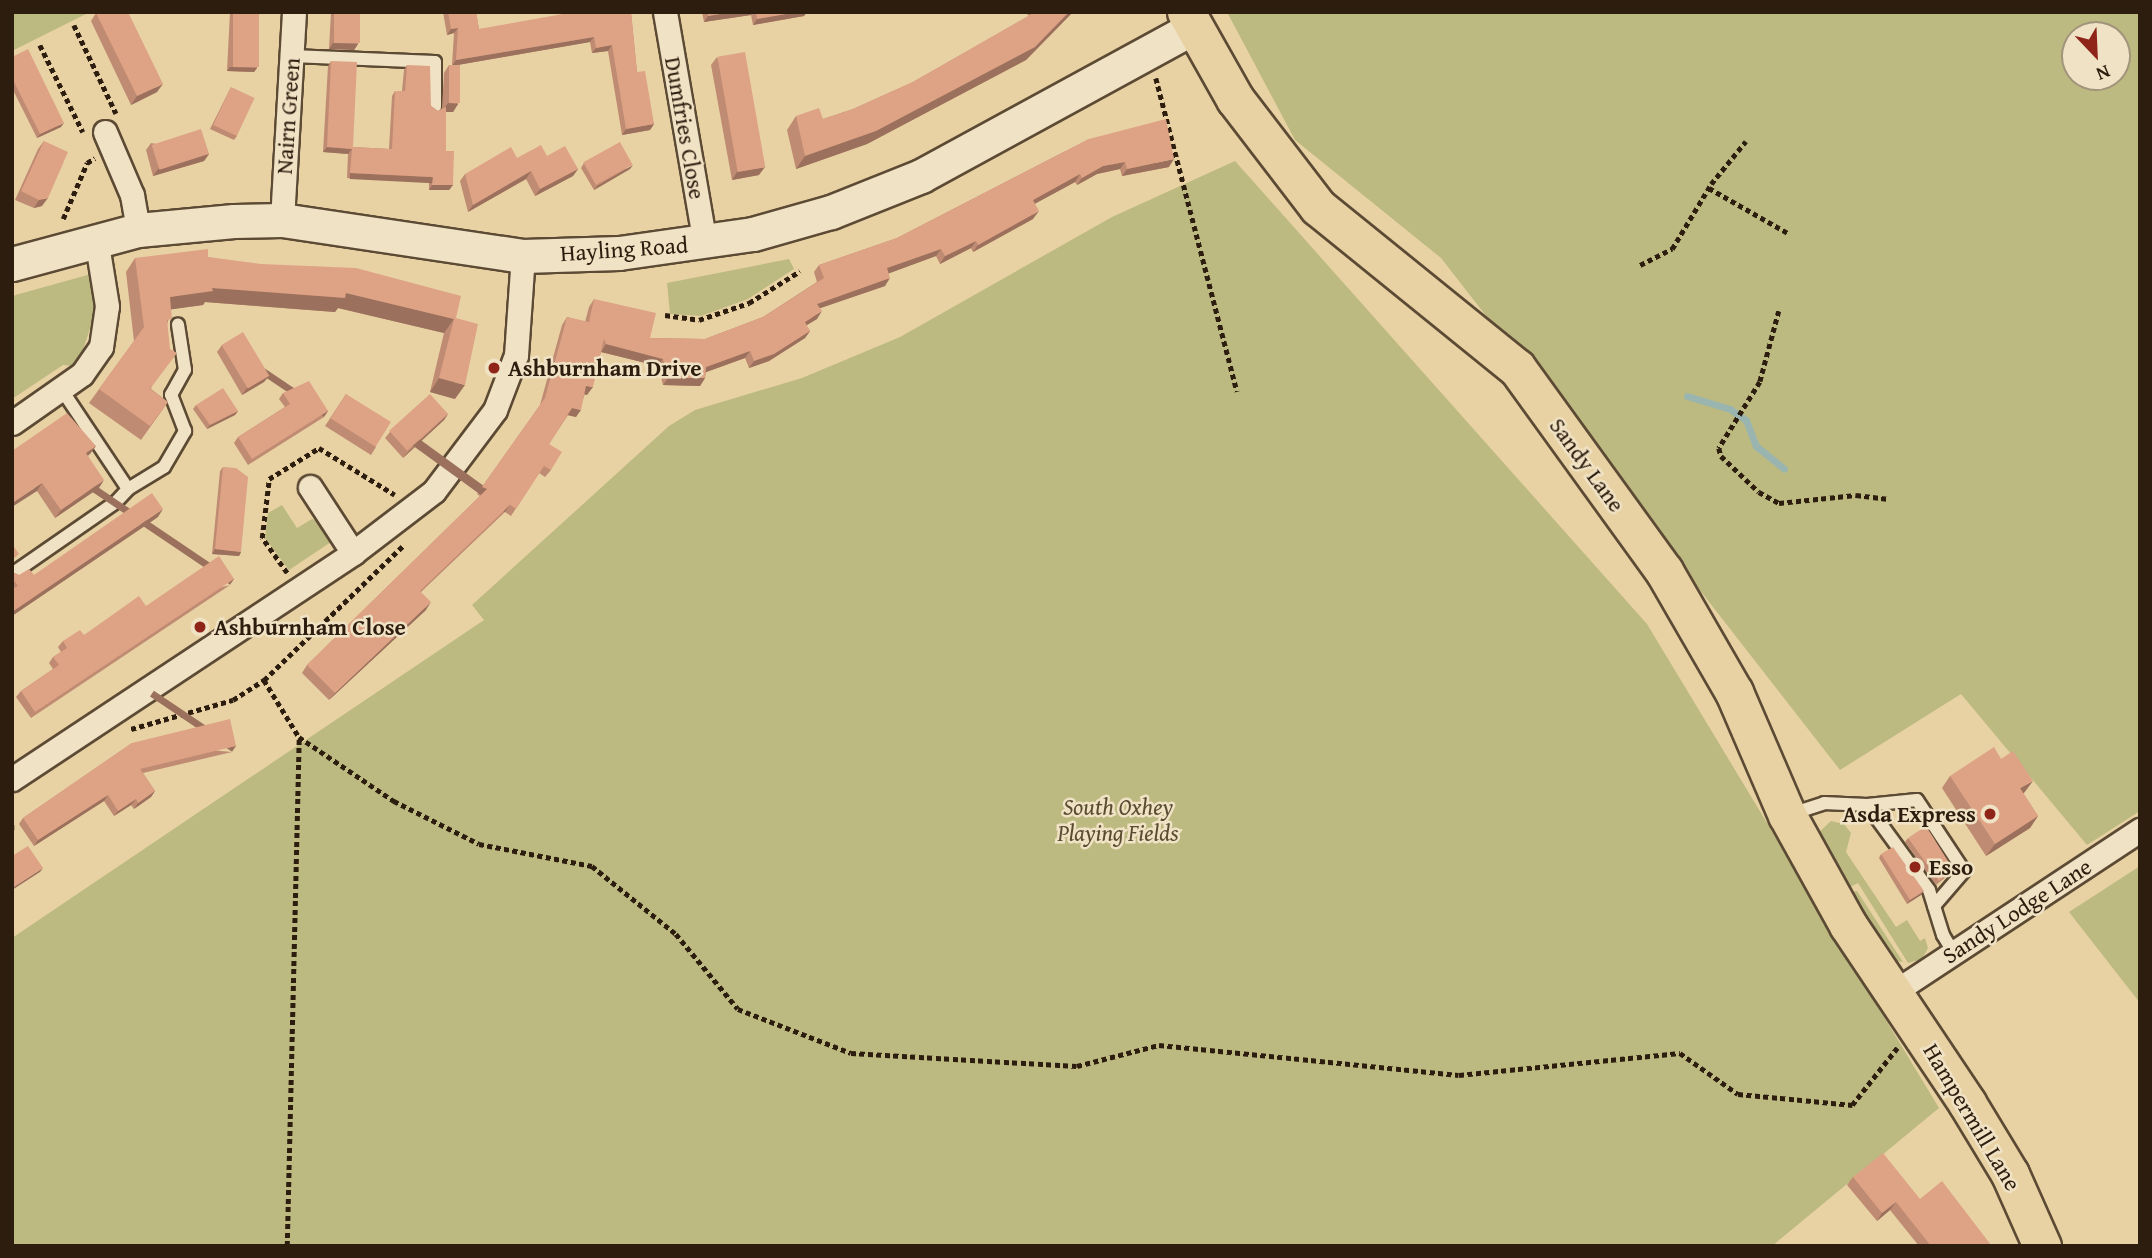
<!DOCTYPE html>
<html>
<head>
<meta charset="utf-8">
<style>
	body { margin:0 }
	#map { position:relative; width:2152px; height:1258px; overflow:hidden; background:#e8d2a4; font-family:"Gentium Book Plus",serif }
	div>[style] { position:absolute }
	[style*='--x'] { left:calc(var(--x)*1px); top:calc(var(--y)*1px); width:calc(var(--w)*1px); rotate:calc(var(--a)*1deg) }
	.green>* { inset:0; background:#bcba81 }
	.stream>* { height:7px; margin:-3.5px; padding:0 3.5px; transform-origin:3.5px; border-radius:3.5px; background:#9ab5b0 }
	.path>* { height:4.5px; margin-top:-2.25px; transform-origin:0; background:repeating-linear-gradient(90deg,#2d1d0f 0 5px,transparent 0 8.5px) }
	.roads { filter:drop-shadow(2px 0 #5c4a34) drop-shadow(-2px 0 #5c4a34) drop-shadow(0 2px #5c4a34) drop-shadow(0 -2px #5c4a34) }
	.lane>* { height:12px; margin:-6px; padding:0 6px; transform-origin:6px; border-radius:6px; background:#f0e2c4 }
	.street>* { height:23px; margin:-11.5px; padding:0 11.5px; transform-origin:11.5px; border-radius:11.5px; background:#f0e2c4 }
	.secondary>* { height:33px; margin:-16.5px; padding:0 16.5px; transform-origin:16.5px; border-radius:16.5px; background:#f0e2c4 }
	.primary>* { height:37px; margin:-18.5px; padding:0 18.5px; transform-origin:18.5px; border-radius:18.5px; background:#e8d2a4 }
	.wall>* { inset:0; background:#bf8b72 }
	.shaded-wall>* { inset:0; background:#9b715d; transform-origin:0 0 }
	.building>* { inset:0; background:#dea285; transform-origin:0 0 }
	.dots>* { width:19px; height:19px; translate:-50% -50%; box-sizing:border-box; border:4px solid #f0e2c4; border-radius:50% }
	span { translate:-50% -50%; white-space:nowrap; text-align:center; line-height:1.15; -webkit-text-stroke:5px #f0e2c4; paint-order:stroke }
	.street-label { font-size:23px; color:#2d1d0f }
	.poi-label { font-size:23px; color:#2d1d0f; font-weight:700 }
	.left { translate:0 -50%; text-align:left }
	.right { translate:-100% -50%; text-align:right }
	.park-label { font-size:23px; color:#584c31; font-style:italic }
	.frame { position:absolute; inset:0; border:14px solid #2d1d0f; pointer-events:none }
	.north { position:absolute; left:2061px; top:21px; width:70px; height:70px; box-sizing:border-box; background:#f0e2c4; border:2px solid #a2937c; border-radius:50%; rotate:157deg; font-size:19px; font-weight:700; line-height:28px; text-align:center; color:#2d1d0f }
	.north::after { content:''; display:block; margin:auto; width:24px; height:32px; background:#8f2418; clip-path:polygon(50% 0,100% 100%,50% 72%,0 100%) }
</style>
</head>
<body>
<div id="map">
	<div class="green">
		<i style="clip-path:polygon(12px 12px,90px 12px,12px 51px)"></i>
		<i style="clip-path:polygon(evenodd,1227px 12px,2140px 12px,2140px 811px,2087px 845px,1961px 694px,1840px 770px,1441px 258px,1295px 140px,1227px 12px,2075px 35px,2117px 35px,2117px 77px,2075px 77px,2075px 35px)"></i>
		<i style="clip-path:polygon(1235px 161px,1647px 624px,1939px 1108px,1772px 1246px,12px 1246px,12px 938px,484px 620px,472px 605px,669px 426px,695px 410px,802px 378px,900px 337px,1112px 217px)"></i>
		<i style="clip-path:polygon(789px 259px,794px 269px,748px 299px,701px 316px,670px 314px,667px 283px)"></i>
		<i style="clip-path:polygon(91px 274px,94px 316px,82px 353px,73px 366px,63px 365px,12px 399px,12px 296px)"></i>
		<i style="clip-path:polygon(282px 505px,297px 528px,312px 519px,321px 522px,334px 540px,289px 570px,265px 538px,268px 513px)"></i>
		<i style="clip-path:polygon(1831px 821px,1844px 824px,1851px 833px,1846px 852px,1896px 927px,1907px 920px,1920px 941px,1925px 938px,1928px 948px,1922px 959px,1908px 963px,1858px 883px,1844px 890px,1816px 835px)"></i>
		<i style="clip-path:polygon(2140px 866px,2140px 1003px,2069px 912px)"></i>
		<i style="clip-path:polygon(1857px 891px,1903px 962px,1890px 960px,1846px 893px)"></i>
	</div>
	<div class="stream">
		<i style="--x:1687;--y:396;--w:45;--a:16.8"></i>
		<i style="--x:1730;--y:409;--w:19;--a:35"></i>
		<i style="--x:1746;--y:420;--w:28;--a:69"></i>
		<i style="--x:1756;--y:446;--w:36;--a:39"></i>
	</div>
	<div class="path">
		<i style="--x:74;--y:25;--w:98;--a:64.5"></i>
		<i style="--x:40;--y:45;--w:97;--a:63.7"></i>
		<i style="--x:1156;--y:78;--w:324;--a:75.5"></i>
		<i style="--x:1709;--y:188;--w:91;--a:29.7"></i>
		<i style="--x:63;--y:219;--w:61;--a:-66.8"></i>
		<i style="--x:87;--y:163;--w:9;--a:-32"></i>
		<i style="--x:1640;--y:265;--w:36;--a:-27"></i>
		<i style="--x:1672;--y:249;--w:76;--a:-59"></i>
		<i style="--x:1711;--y:184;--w:55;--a:-50.9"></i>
		<i style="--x:1779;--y:311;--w:73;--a:105"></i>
		<i style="--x:1760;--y:382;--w:78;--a:121.8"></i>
		<i style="--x:1719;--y:448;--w:8;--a:76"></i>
		<i style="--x:1721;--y:456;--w:52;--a:43.5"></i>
		<i style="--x:1759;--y:492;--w:23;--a:29"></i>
		<i style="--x:1779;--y:503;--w:77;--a:-5.9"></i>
		<i style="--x:1856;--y:495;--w:31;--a:7"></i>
		<i style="--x:665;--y:315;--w:34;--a:8"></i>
		<i style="--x:699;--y:320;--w:53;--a:-18.8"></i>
		<i style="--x:749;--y:303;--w:60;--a:-32.1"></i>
		<i style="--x:287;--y:573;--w:43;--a:-125.5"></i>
		<i style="--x:262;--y:538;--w:59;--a:-83.2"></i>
		<i style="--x:269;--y:479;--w:59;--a:-31.8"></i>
		<i style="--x:319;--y:448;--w:89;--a:31.7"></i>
		<i style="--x:264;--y:680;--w:67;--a:58.4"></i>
		<i style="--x:299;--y:737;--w:115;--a:34"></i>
		<i style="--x:394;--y:801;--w:95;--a:26.8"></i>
		<i style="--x:479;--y:844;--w:115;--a:11"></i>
		<i style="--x:592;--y:866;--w:108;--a:39"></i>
		<i style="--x:676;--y:934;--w:97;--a:50.4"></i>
		<i style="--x:738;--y:1009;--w:121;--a:21.3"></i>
		<i style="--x:851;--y:1053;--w:226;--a:3.3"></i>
		<i style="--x:1077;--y:1066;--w:85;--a:-14.4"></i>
		<i style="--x:1159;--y:1045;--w:301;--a:5.7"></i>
		<i style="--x:1459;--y:1075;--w:222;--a:-5.7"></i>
		<i style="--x:1680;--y:1053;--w:71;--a:35.3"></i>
		<i style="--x:1738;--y:1094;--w:115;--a:5.5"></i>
		<i style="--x:1852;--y:1105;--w:73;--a:-51.7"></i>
		<i style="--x:131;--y:729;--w:106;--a:-15.9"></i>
		<i style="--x:233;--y:700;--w:37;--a:-33"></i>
		<i style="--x:264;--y:680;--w:194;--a:-44"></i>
		<i style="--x:12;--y:825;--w:5;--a:90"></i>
		<i style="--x:287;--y:1246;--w:508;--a:-88.65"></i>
	</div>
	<div class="roads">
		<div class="lane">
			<i style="--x:292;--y:56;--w:143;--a:2.4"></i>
			<i style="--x:435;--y:62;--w:45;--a:90"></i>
			<i style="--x:128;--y:489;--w:42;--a:-31.4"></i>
			<i style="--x:164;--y:467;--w:42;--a:-59.7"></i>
			<i style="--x:185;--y:431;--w:39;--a:-111"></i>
			<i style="--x:171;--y:395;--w:29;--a:-61"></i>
			<i style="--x:185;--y:370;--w:46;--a:-98.8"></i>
			<i style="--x:12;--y:574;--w:126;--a:-34.7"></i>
			<i style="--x:116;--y:502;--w:18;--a:-47"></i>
			<i style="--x:128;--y:489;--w:119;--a:-123.7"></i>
			<i style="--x:1867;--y:805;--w:50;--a:-5.7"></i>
			<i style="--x:1917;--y:800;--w:85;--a:56.5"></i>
			<i style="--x:1964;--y:871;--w:46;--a:130.6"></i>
			<i style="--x:1791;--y:814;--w:35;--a:-18"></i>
			<i style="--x:1824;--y:803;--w:43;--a:2.7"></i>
			<i style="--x:1867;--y:805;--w:105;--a:53.9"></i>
			<i style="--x:1929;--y:890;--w:47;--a:72.7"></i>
			<i style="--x:1943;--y:935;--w:21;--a:59"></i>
		</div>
		<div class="street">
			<i style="--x:665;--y:12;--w:234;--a:80.2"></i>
			<i style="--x:105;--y:132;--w:69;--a:66.8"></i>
			<i style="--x:132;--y:195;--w:36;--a:80"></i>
			<i style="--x:282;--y:220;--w:208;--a:-86.7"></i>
			<i style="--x:12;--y:423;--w:85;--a:-35"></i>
			<i style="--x:82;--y:374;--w:33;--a:-55"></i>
			<i style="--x:101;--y:347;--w:41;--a:-81.7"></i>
			<i style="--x:107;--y:306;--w:69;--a:-99.2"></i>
			<i style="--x:310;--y:487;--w:79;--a:56.9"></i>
			<i style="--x:12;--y:779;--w:409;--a:-33.5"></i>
			<i style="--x:353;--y:553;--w:102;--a:-37.4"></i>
			<i style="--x:434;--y:491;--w:101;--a:-53"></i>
			<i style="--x:495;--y:410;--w:59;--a:-69.1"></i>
			<i style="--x:516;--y:355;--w:99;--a:-86"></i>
			<i style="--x:1894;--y:992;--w:295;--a:-33.4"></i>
		</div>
		<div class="secondary">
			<i style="--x:12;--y:264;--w:131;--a:-15.1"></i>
			<i style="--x:138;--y:230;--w:96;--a:-5.4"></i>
			<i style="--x:234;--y:221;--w:48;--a:-1.2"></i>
			<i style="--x:282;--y:220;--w:244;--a:8.5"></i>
			<i style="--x:523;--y:256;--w:96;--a:-1.8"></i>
			<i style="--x:619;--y:253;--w:135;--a:-8.1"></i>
			<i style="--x:753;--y:234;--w:81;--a:-15.8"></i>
			<i style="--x:831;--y:212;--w:97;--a:-21.8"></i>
			<i style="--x:921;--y:176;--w:311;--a:-28.6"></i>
		</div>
		<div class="primary">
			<i style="--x:1186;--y:12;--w:100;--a:60.6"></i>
			<i style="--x:1235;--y:99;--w:136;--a:52.5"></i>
			<i style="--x:1318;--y:207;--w:256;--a:39"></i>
			<i style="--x:1517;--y:368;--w:251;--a:54.1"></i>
			<i style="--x:1664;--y:571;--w:140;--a:60"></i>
			<i style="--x:1734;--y:692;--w:134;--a:66.7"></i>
			<i style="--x:1787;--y:815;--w:126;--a:61"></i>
			<i style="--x:1848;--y:925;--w:214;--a:56.2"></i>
			<i style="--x:1967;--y:1103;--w:83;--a:58.8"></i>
			<i style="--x:2010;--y:1174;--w:79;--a:66"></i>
		</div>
	</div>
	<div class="wall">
		<i style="clip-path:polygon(230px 12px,259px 12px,257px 68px,254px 72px,227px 71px)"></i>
		<i style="clip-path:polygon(331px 12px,360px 12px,358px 44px,354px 50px,329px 49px)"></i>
		<i style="clip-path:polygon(443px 12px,476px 12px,479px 29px,631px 12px,637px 72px,654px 124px,650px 130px,622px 135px,608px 51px,592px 53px,590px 42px,457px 65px,458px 104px,453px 112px,446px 112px,446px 151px,453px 185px,449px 190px,429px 190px,429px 182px,347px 178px,348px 154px,323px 152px,328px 66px,331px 61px,353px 147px,389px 149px,392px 96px,395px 91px,402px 91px,404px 70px,407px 65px,431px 106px,438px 111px,442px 108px,444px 73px,449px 65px,452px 65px,454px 33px,447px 35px)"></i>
		<i style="clip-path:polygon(702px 12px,807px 12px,804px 16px,753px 25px,751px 15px,704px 22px)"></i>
		<i style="clip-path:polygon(1025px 12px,1073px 12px,1026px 60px,867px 144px,796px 169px,787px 130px,796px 116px,823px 119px,853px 109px,913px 82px,1029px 16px)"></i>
		<i style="clip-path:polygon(96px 13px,157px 92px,131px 105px,91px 21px)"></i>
		<i style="clip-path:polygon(12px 57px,61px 127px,37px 138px,12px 88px)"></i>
		<i style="clip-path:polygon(717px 57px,759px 175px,732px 180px,711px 65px)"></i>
		<i style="clip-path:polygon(231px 87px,237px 136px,234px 140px,210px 129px)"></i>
		<i style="clip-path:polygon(1089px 139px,1169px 167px,1122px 176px,1120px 169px,1097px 174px,1077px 185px,1075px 182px,1034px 204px,1033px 219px,973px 252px,971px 248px,940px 264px,936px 256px,889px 273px,885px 286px,820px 308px,817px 319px,806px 325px,810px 331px,805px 338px,769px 361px,749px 368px,745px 358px,706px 372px,705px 378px,700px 386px,663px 385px,658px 366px,601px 352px,587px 395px,585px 394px,576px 417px,568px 415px,549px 444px,551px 470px,545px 477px,539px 473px,511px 516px,505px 512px,421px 592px,426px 610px,329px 700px,302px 673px,307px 665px,480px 496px,477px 494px,540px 405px,562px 325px,567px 317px,585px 322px,589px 307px,594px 299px,650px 338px,705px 339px,763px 317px,817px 282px,814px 272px,819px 265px,897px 238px)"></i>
		<i style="clip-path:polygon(44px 141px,42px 206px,34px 208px,15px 200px,38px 149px)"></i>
		<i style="clip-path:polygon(151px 143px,209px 154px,204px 161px,153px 176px,146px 150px)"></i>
		<i style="clip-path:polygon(547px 156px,578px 169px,573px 176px,535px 196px,526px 179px,468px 212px,460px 181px,465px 174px,517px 158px)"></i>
		<i style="clip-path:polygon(584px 163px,630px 169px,594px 190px,581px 168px)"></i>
		<i style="clip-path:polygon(208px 257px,456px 318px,455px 399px,430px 392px,444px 333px,338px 308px,335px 312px,205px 302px,203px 305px,171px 309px,151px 389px,168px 402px,141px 440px,89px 403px,134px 341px,126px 272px,135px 258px)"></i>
		<i style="clip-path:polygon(222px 345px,269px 376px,264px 382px,242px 395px,217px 352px)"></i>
		<i style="clip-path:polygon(283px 393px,328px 411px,324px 417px,248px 465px,234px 443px,238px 437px,285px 407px,279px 399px)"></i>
		<i style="clip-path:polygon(346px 394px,376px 447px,371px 455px,325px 426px)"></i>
		<i style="clip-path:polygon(196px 405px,238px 411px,235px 415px,207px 429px,193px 409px)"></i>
		<i style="clip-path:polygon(448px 414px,444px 420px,403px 458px,385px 438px,390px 432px)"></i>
		<i style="clip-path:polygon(96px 446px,88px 456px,99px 488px,55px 518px,37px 491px,12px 451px)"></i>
		<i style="clip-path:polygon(223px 467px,241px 552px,239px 556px,212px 554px,220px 471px)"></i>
		<i style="clip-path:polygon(158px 517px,12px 616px,12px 572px,19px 575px,34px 575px)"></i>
		<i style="clip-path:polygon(230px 585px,31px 718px,16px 697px,21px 691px,53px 669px,49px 663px,53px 657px,61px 652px,58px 647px,63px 641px,84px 635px,146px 606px)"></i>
		<i style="clip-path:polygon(132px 743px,232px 752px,143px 773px,155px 791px,151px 797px,134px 809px,131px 805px,114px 816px,104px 801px,34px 846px,19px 824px,23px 818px)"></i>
		<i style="clip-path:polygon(1950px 776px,2023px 793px,2038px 816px,2030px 828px,1986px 856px,1942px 788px)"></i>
		<i style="clip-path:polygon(1908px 838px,1953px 869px,1951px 873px,1936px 885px,1905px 842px)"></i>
		<i style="clip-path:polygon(1881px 854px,1921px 895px,1907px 904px,1879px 858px)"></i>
		<i style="clip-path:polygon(1853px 1177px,1920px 1199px,1990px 1246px,1919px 1246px,1890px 1210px,1877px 1221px,1847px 1185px)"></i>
	</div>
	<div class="shaded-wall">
		<i style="clip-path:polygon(732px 12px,752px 12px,751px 15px,704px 22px,708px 16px)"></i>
		<i style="clip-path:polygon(797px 12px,807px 12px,804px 16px,753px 25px,757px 19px)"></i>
		<i style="clip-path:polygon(1069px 12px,1073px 12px,1026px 60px,867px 144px,796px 169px,805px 156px)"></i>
		<i style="clip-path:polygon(458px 28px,454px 33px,447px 35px,451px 29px)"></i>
		<i style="clip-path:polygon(594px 37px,590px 42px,452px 66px,456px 60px)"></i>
		<i style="clip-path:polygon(333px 43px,358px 44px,354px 50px,329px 49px)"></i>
		<i style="clip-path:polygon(612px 45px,608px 51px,592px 53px,596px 48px)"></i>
		<i style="clip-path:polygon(230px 67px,257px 68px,254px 72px,227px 71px)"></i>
		<i style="clip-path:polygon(163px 84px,157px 92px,131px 105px,137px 96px)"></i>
		<i style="clip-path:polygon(448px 103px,458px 104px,453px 112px,442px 112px)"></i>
		<i style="clip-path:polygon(64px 123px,61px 127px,37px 138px,40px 134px)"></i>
		<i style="clip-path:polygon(654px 124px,650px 130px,622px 135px,626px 129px)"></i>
		<i style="clip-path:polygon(327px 147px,352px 149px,348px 154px,323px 152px)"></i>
		<i style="clip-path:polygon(209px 154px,204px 161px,153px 176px,158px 169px)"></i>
		<i style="clip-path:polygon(1174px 159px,1169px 167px,1122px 176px,1127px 169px)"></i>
		<i style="clip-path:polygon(1125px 162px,1120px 169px,1097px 174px,1077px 185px,1082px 178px,1103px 166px)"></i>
		<i style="clip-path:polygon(633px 165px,630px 169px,594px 190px,597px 186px)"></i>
		<i style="clip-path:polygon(765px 167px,759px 175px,732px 180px,737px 172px)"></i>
		<i style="clip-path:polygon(578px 169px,573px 176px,535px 196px,540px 189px)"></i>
		<i style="clip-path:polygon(531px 171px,526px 179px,468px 212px,473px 205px)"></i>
		<i style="left:350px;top:173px;width:83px;height:6px;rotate:3deg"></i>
		<i style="clip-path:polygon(1080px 174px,1075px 182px,1027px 208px,1033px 200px)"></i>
		<i style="clip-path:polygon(432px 185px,453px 185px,449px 190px,429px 190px)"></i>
		<i style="clip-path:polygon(48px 198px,42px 206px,34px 208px,39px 200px)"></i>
		<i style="clip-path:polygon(1039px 211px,1033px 219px,973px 252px,978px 245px)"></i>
		<i style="clip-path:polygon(976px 241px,971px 248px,940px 264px,945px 256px)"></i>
		<i style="clip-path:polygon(941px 249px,936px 256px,882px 276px,887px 268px)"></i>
		<i style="clip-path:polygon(890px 278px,885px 286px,812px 311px,817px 304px)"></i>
		<i style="clip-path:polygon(212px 288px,346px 293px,454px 319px,444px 333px,338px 308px,335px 312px,205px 302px,203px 305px,160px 311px,170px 297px)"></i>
		<i style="clip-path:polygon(822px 311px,817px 319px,799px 330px,805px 322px)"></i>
		<i style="clip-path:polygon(810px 331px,805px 338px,769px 361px,749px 368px,754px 361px)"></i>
		<i style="clip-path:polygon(606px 344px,663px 359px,658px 366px,601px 352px)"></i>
		<i style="clip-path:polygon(750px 351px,745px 358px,701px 374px,706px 367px)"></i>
		<i style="clip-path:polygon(269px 376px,264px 382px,242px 395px,247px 388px)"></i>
		<i style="clip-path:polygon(439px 378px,465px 385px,455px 399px,430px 392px)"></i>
		<i style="clip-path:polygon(668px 378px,705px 378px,700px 386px,663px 385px)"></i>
		<i style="clip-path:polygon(586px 386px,593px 387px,587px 395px,581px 393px)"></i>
		<i style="clip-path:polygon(572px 408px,581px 410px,576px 417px,567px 415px)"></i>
		<i style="clip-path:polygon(238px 411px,235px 415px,207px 429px,210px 425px)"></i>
		<i style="left:328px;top:411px;width:7px;height:90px;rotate:124deg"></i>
		<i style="clip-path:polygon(448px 414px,444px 420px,403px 458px,408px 452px)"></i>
		<i style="clip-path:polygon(96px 446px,90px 454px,80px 461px,86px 453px)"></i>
		<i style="clip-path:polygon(104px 480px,99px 488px,55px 518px,61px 510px)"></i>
		<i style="clip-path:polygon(42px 483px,37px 491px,12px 507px,12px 503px)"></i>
		<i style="left:510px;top:505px;width:9px;height:124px;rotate:126deg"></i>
		<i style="clip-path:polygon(163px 509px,158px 517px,12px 616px,12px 612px)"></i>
		<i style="clip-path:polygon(215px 549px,241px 552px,239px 556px,212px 554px)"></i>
		<i style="left:234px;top:579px;width:7px;height:239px;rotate:124deg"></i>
		<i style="clip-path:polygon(431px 602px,426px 610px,329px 700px,335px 693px)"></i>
		<i style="left:236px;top:746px;width:7px;height:99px;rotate:124deg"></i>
		<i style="clip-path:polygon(2033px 781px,2024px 793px,2012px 800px,2020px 788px)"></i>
		<i style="clip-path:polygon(155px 791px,151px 797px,134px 809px,138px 803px)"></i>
		<i style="clip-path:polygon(108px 795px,104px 801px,34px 846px,38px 840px)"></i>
		<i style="clip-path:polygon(136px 799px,131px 805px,114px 816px,118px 811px)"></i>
		<i style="clip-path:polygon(2038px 816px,2030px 828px,1986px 856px,1995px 844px)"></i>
		<i style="clip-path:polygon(43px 868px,40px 872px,12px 890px,12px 888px)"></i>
		<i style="clip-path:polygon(1924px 891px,1921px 895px,1907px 904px,1910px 900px)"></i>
		<i style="clip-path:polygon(1896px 1202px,1890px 1210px,1877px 1221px,1882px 1213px)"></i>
	</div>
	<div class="building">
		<i style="clip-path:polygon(98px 12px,128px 12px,163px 84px,137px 96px,96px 13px)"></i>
		<i style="left:233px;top:12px;width:26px;height:55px"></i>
		<i style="left:334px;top:12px;width:26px;height:31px"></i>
		<i style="clip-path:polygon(448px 12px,476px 12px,479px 29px,574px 12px,631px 12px,637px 72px,645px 71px,654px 124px,626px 129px,612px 45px,596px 48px,594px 37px,456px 60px,458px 28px,451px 29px)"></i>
		<i style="clip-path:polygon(708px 12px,732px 12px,708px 16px)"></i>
		<i style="clip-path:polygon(756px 12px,797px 12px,757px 19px)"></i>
		<i style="clip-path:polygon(1035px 12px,1069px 12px,1035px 47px,876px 131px,805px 156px,796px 116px,819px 108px,823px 119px,853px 109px,913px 82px)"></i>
		<i style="clip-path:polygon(28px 49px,64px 123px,40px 134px,12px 78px,12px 57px)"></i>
		<i style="left:745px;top:52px;width:117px;height:28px;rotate:80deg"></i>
		<i style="clip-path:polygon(331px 61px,357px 62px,353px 147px,392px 149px,395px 91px,405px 91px,407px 65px,430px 66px,431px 106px,438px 111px,446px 107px,446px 151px,454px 151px,453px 185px,432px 185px,433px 177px,350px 173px,352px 149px,327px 147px)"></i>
		<i style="left:449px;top:65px;width:11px;height:38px"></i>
		<i style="left:231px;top:87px;width:26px;height:42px;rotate:25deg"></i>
		<i style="clip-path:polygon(1166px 119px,1174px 159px,1127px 169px,1125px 162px,1103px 166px,1082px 178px,1080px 174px,1033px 200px,1039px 211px,978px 245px,976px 241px,945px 256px,941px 249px,887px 268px,890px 278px,817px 304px,822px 311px,805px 322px,810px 331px,774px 354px,754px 361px,750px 351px,706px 367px,705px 378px,668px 378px,663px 359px,606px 344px,604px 339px,593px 387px,586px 386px,581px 410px,572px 408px,549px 444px,562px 452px,551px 470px,544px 466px,516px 509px,510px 505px,420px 591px,431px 602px,335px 693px,307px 665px,487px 489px,482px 487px,545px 398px,567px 317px,589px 322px,594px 299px,656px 313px,650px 338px,705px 339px,763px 317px,790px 300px,824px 278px,819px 265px,897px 238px,1089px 139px)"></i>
		<i style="left:201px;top:129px;width:26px;height:52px;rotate:72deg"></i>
		<i style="clip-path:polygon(44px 141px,68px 152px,48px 198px,39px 200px,21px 191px)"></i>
		<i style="left:620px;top:142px;width:26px;height:42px;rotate:61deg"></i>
		<i style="clip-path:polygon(541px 145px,547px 156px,565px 146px,578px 169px,540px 189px,531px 171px,473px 205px,465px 174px,511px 147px,517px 158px)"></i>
		<i style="clip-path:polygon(208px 249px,208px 257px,261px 264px,356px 268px,461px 296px,456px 318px,478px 324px,465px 385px,439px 378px,454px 319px,346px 293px,345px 298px,212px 288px,213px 291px,170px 297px,172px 319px,167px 320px,170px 349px,177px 353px,150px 389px,168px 402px,150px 426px,99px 389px,144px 327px,135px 258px)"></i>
		<i style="left:243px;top:332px;width:51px;height:25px;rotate:59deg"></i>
		<i style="clip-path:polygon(309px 381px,328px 411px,252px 459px,238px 437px,290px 404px,283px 393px)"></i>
		<i style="clip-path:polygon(223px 388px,238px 411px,210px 425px,196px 405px)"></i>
		<i style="left:346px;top:394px;width:53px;height:29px;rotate:32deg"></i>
		<i style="left:430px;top:394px;width:27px;height:55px;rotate:48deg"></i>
		<i style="clip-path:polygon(67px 413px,96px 446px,86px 453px,104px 480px,61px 510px,42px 483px,12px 503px,12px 451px)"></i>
		<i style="clip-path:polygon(223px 467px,236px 468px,248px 477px,241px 552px,215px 549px)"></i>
		<i style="clip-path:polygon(152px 493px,163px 509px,12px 612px,12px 589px,18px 586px,12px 578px,12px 572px,19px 575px,29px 569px,34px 575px)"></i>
		<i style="clip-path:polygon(12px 544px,19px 554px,12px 560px)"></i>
		<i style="clip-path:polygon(219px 556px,234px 579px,35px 712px,21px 691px,59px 665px,53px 657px,67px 648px,63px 641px,80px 630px,84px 635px,139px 596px,146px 606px)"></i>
		<i style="clip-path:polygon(230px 719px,236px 746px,140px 769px,155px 791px,138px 803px,136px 799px,118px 811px,108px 795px,38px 840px,23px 818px,132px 743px)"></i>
		<i style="clip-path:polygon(1994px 747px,2001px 759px,2013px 751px,2033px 781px,2020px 788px,2038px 816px,1995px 844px,1950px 776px)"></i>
		<i style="clip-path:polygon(1926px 826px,1953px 869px,1939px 881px,1908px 838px)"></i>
		<i style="clip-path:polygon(28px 846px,43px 868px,12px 888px,12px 856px)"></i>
		<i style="clip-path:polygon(1893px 847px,1924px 891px,1910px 900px,1881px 854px)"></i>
		<i style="clip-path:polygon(1883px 1153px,1920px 1199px,1942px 1181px,1991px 1245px,1989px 1246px,1931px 1246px,1896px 1202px,1882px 1213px,1853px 1177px)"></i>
	</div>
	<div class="dots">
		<i style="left:494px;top:368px;background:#8f2418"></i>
		<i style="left:200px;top:627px;background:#8f2418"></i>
		<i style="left:1990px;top:814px;background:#8f2418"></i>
		<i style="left:1915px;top:867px;background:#8f2418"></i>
	</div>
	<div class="street-label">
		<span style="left:288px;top:116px;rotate:-86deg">Nairn Green</span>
		<span style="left:685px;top:128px;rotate:80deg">Dumfries Close</span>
		<span style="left:624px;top:249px;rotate:-4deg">Hayling Road</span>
		<span style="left:1587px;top:465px;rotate:54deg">Sandy Lane</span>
		<span style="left:2017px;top:911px;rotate:-33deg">Sandy Lodge Lane</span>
		<span style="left:1972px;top:1117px;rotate:59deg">Hampermill Lane</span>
	</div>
	<div class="poi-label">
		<span class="left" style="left:508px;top:368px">Ashburnham Drive</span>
		<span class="left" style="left:214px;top:627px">Ashburnham Close</span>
		<span class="right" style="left:1976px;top:814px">Asda Express</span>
		<span class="left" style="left:1929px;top:867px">Esso</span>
	</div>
	<div class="park-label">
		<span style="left:1118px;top:820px">South Oxhey<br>Playing Fields</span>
	</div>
	<div class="frame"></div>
	<div class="north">N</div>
</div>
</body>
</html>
